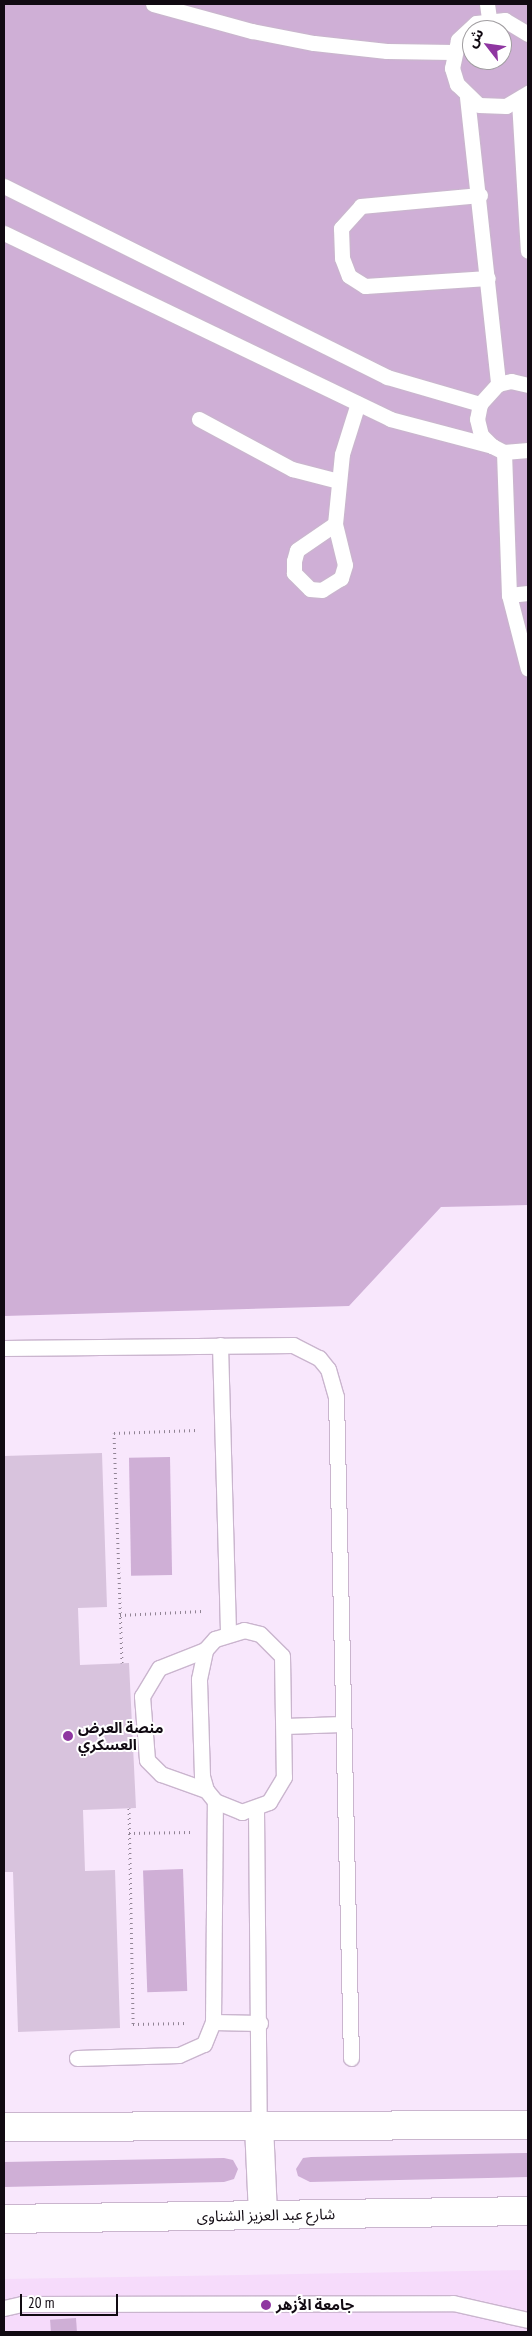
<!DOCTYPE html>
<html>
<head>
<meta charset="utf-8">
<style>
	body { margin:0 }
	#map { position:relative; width:532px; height:2336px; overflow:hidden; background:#f8e7fc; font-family:"PT Sans Narrow","Noto Sans Arabic",sans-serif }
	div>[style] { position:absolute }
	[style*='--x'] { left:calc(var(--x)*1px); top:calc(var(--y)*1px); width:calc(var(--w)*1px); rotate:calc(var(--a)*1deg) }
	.built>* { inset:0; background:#f6dbfb }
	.green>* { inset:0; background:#cfafd6; transform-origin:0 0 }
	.building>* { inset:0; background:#d8c3dd }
	.path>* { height:3px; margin-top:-1.5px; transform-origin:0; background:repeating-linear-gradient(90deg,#918494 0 1px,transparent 0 5px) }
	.roads { filter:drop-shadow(1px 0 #cab5ce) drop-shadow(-1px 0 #cab5ce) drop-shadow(0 1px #cab5ce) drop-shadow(0 -1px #cab5ce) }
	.service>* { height:15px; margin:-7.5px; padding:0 7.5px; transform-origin:7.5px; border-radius:7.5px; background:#fff }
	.tertiary>* { height:28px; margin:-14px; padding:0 14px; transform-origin:14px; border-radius:14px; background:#fff }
	.dots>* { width:14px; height:14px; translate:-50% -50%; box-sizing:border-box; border:2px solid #fff; border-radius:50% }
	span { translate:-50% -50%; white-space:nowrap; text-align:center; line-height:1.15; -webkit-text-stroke:4px #fff; paint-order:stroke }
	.poi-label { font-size:15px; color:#110a12; font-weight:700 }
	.left { translate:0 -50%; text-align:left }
	.street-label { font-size:15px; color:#110a12 }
	.frame { position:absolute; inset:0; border:5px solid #110a12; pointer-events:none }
	.north { position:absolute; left:462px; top:20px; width:50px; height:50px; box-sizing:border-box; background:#fff; border:1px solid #a09da0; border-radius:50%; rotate:300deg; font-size:14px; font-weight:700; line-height:20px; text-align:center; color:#110a12 }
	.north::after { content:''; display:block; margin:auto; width:18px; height:22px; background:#8f36a1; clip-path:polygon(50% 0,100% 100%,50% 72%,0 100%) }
	.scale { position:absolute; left:20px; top:2294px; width:98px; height:22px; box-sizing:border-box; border:2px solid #110a12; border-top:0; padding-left:6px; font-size:15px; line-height:18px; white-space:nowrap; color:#110a12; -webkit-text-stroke:4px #fff; paint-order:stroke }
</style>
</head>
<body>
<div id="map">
	<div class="built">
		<i style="clip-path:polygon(528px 2270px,528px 2332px,4px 2332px,4px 2279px)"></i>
	</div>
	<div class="green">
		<i style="clip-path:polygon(evenodd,4px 4px,528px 4px,528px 1205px,441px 1207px,349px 1306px,4px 1316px,4px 4px,472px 30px,502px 30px,502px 60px,472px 60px,472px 30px)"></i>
		<i style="left:170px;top:1457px;width:118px;height:41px;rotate:89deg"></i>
		<i style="left:183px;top:1869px;width:122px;height:40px;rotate:88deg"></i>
		<i style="clip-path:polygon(528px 2153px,528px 2177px,310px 2182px,298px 2176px,296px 2169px,303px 2158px,311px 2157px)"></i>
		<i style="clip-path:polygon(224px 2158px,233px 2160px,238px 2169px,234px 2179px,224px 2182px,4px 2187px,4px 2162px)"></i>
		<i style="left:76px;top:2318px;width:14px;height:26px;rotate:86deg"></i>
	</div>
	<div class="building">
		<i style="clip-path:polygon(102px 1453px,107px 1607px,78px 1608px,80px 1665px,129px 1663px,136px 1808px,83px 1810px,85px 1871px,115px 1870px,120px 2028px,18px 2032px,13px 1872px,4px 1872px,4px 1456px)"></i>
	</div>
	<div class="path">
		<i style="--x:120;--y:1615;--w:82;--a:-2.8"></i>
		<i style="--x:122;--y:1663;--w:230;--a:-92"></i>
		<i style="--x:114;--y:1433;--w:83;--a:-2.1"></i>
		<i style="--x:129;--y:1808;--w:216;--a:88.9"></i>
		<i style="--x:133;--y:2024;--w:54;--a:-1.1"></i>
		<i style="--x:129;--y:1833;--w:62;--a:-0.9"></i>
	</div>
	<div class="roads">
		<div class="service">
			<i style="--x:153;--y:4;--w:103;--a:15.3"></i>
			<i style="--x:252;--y:31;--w:63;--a:11"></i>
			<i style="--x:314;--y:43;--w:73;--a:6.3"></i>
			<i style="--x:387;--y:51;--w:66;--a:0.9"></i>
			<i style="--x:487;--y:4;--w:15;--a:82"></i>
			<i style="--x:528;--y:34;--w:27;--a:-149"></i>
			<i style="--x:505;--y:20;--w:29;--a:174"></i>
			<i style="--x:476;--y:23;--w:25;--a:137"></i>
			<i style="--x:458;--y:40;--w:29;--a:102"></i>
			<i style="--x:452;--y:68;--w:17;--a:73"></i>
			<i style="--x:457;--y:84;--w:30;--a:44"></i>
			<i style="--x:479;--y:105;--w:27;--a:2"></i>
			<i style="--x:506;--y:106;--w:26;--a:-31"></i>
			<i style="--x:467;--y:97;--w:289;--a:83.8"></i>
			<i style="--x:519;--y:101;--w:150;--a:86.6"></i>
			<i style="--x:4;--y:186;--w:428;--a:26.5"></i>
			<i style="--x:387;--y:377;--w:97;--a:16.2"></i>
			<i style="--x:480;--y:195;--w:120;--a:174.7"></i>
			<i style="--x:361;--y:206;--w:30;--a:132"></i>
			<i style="--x:341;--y:228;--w:30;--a:88"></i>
			<i style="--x:342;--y:258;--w:19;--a:69"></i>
			<i style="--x:349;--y:276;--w:19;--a:32"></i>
			<i style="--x:365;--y:286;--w:123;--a:-3.7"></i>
			<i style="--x:4;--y:233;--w:428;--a:25.7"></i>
			<i style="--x:390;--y:419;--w:106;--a:14.8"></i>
			<i style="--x:528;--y:385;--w:17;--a:-167"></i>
			<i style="--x:511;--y:381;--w:13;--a:167"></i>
			<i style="--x:498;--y:384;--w:27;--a:132"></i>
			<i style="--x:480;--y:404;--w:15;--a:101"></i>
			<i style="--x:477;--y:419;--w:16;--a:76"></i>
			<i style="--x:481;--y:435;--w:16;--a:45"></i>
			<i style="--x:492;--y:446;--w:13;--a:27"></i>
			<i style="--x:504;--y:452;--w:24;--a:-5"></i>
			<i style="--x:199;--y:419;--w:106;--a:28.3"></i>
			<i style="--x:292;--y:469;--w:48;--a:14.6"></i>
			<i style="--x:504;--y:452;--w:143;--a:88"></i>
			<i style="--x:509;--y:595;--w:76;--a:75.6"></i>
			<i style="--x:335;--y:524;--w:42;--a:76.3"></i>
			<i style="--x:345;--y:565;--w:14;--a:107"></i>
			<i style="--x:341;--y:578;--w:22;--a:148"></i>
			<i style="--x:322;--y:590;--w:12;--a:-175"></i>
			<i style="--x:310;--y:589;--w:23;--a:-135"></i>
			<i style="--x:294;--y:573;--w:12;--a:-90"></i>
			<i style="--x:294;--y:561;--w:11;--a:-75"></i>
			<i style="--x:297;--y:550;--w:46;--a:-34.4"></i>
			<i style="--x:335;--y:524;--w:70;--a:-84.3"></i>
			<i style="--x:342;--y:454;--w:53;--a:-72.6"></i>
			<i style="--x:509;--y:595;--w:19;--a:-6"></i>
			<i style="--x:220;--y:1345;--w:287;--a:88.4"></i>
			<i style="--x:4;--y:1348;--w:289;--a:-0.6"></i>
			<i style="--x:293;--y:1345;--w:29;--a:27"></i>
			<i style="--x:319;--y:1358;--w:14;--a:51"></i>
			<i style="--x:328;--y:1369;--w:29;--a:74"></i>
			<i style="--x:336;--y:1397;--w:661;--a:88.7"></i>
			<i style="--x:244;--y:1630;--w:16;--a:14"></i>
			<i style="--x:260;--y:1634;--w:31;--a:45"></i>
			<i style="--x:282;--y:1656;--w:121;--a:89.1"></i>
			<i style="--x:284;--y:1777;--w:29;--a:121"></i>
			<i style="--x:269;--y:1802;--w:29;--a:160"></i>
			<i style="--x:242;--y:1812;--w:29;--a:-158"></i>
			<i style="--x:215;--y:1801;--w:14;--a:-129"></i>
			<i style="--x:206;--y:1790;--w:15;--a:-106"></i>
			<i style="--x:202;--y:1776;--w:97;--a:-91.8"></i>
			<i style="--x:199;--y:1679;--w:30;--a:-78"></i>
			<i style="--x:205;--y:1650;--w:15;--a:-48"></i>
			<i style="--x:215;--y:1639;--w:30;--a:-17"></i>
			<i style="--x:205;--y:1650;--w:49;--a:158.6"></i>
			<i style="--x:159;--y:1668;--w:33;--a:121"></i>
			<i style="--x:142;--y:1696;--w:64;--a:85.5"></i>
			<i style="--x:147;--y:1760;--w:20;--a:45"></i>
			<i style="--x:161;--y:1774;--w:48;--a:19.6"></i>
			<i style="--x:285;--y:1726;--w:57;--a:-2"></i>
			<i style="--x:256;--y:1809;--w:317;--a:89.5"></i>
			<i style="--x:213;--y:2022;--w:47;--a:1.2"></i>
			<i style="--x:77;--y:2058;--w:102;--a:-1.7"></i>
			<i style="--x:179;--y:2055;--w:27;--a:-24"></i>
			<i style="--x:204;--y:2044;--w:24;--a:-68"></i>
			<i style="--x:213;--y:2022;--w:221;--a:-89.5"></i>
			<i style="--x:4;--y:2308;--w:18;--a:-13"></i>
			<i style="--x:22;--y:2304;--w:431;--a:-0.1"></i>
			<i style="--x:453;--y:2303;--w:77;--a:12.8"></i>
		</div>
		<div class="tertiary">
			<i style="--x:259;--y:2126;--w:89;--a:87.4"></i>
			<i style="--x:4;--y:2127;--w:524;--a:-0.22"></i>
			<i style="--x:4;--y:2219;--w:524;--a:-0.87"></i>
		</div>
	</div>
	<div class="dots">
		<i style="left:68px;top:1736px;background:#8f36a1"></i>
		<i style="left:266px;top:2305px;background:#8f36a1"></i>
	</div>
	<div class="poi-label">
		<span class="left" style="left:78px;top:1736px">منصة العرض<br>العسكري</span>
		<span class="left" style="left:276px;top:2305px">جامعة الأزهر</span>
	</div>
	<div class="street-label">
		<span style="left:266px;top:2215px;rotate:-1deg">شارع عبد العزيز الشناوى</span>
	</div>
	<div class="frame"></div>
	<div class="north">ش</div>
	<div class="scale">20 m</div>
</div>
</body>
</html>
